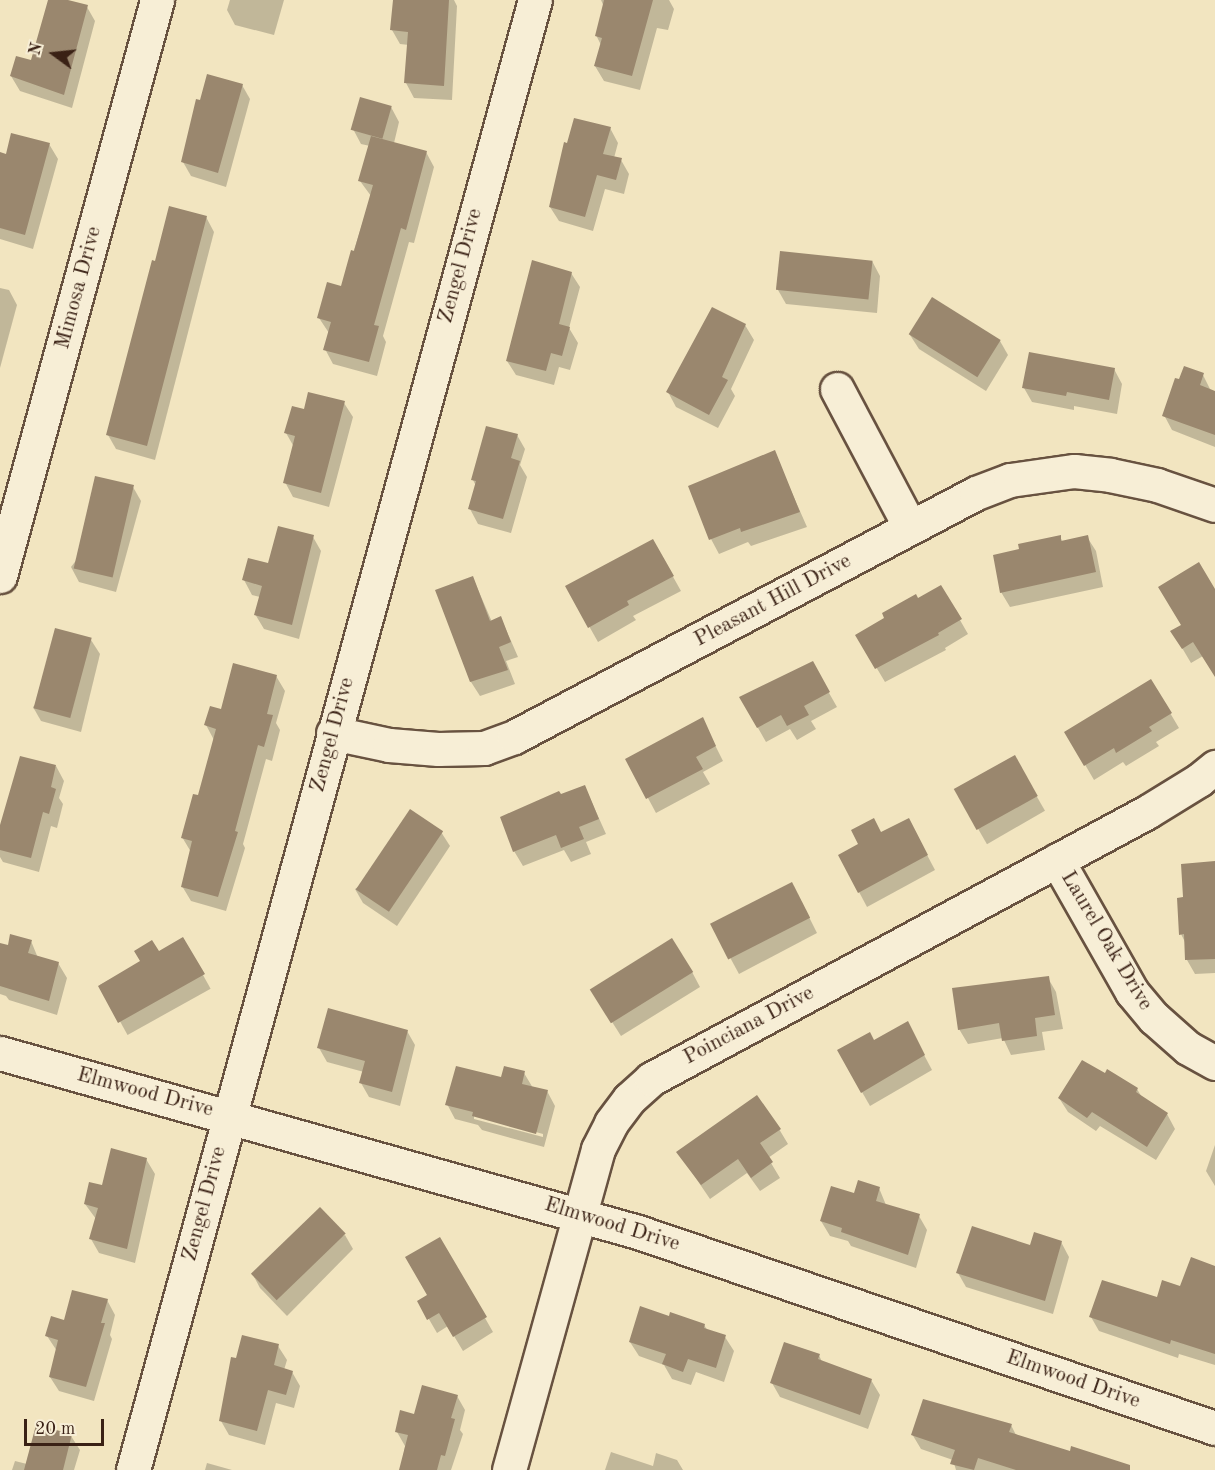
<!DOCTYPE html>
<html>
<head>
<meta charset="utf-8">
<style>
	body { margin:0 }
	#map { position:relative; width:1215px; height:1470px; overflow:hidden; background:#f2e5c0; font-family:"Old Standard TT",serif }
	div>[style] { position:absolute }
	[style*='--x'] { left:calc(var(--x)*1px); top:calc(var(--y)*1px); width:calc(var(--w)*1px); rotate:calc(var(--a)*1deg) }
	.shadow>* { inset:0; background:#0003; transform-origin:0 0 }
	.building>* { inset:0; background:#9a876e; transform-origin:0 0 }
	.roads { filter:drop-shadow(2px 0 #685240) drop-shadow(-2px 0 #685240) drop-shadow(0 2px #685240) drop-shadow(0 -2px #685240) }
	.minor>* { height:33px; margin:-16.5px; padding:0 16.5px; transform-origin:16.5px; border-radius:16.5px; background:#f7eed6 }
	span { translate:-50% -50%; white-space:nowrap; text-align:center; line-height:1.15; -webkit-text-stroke:4.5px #f7eed6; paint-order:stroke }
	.street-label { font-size:21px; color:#3a2115 }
	.north { position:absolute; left:24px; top:24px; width:60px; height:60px; -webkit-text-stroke:4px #f7eed6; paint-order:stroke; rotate:285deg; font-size:16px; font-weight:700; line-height:24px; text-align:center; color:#3a2115 }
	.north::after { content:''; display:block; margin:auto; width:21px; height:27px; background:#3a2115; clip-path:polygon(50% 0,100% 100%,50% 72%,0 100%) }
	.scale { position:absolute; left:24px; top:1419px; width:80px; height:27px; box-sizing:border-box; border:3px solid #3a2115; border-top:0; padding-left:8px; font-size:18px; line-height:21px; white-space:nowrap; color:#3a2115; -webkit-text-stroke:4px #f7eed6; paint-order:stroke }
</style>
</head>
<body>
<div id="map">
	<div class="shadow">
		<i style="clip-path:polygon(50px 0,62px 0,87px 7px,95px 21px,72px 108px,20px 91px,11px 76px,33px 62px)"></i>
		<i style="clip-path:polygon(230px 0,284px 0,274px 35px,235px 25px,227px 10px)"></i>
		<i style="clip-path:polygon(394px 0,454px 0,457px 6px,452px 100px,414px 98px,406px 83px,409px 45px,400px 44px,392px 30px)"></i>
		<i style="clip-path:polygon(601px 0,669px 0,674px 9px,668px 30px,657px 28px,640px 90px,604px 81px,595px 66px,601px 45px,596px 35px,604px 7px)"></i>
		<i style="clip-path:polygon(242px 85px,250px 99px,226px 187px,191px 176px,183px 162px,201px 101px)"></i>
		<i style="clip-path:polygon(391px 107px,399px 122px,394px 143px,426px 152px,434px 167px,414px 243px,409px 242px,383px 336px,386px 342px,377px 376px,333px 364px,325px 349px,329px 333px,319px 318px,342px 288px,371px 196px,360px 181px,370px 146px,361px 144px,353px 129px)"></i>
		<i style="clip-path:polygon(610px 128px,618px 143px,614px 158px,621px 160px,629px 174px,624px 194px,605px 189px,593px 231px,559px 221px,550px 207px)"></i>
		<i style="clip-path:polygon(49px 144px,58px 159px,33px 249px,0 239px,0 154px,7px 156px)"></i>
		<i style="clip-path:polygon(206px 217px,214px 232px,155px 460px,116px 449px,108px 435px,156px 263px)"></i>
		<i style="clip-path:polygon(872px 261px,880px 276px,877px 313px,786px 304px,778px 290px)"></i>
		<i style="clip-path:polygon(571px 273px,580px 287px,569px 328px,578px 343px,570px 370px,559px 367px,554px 385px,516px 375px,507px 361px)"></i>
		<i style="clip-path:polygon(0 288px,9px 290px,17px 305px,0 368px)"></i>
		<i style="clip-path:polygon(745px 325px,754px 340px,731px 389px,735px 396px,718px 428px,676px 407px,668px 392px)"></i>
		<i style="clip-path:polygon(910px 335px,1000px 341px,1008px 355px,986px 391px,919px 349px)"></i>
		<i style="clip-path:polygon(1114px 369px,1122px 384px,1117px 414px,1074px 406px,1074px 410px,1032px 402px,1024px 388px)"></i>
		<i style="clip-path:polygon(1203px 375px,1211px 391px,1215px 393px,1215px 447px,1172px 430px,1164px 415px)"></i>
		<i style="clip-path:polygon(344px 403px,353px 417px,329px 507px,293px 497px,285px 482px,294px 447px,286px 433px,305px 411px)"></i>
		<i style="clip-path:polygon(517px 435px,525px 449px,520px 465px,527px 477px,511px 533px,478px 524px,470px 509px,476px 486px,473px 480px)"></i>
		<i style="clip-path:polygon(774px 452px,807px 527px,751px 546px,748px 542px,719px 554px,711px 539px)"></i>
		<i style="clip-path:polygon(133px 487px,141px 501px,116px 592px,79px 582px,71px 567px)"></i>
		<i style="clip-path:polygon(313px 537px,321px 551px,299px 639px,264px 629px,255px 614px,260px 597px,252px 595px,244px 580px)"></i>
		<i style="clip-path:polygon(1060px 537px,1063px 542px,1087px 537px,1096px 551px,1103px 587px,1010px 607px,1001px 592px)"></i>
		<i style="clip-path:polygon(653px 541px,681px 591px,633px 616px,636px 620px,598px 642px,567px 587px)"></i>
		<i style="clip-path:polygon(473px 578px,492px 622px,501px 618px,518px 657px,506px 661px,515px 684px,480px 696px,471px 682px,437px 591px)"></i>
		<i style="clip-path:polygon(941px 587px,968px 634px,945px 648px,946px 650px,885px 682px,857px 635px)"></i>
		<i style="clip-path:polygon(1215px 592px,1215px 675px,1203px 656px,1191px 663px,1172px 631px,1182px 626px)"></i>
		<i style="clip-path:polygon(91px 640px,100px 654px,81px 732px,41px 721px,33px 707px)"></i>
		<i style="clip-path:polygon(812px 663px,837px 707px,811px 721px,816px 729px,797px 740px,790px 729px,766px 742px,741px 698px)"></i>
		<i style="clip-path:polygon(276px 676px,285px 691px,276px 723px,280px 730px,272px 761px,266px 759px,243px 844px,245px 848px,226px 911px,191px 901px,182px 886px,191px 852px,182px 837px,199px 797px,214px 740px,206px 725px,222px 711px)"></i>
		<i style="clip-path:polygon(1151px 681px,1179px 728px,1156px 742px,1159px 746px,1126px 766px,1123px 762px,1094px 780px,1066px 732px)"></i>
		<i style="clip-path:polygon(702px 719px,723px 761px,703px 772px,710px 784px,656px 813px,627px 759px)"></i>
		<i style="left:1014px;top:757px;width:62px;height:67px;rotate:60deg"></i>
		<i style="clip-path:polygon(56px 766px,64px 781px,59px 798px,63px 804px,57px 828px,51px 826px,39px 872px,3px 862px,0 857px,0 830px)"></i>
		<i style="clip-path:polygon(585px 787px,606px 834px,586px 842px,591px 854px,571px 862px,564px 850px,523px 866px,514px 851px)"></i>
		<i style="clip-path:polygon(441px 832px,450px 846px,397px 926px,363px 903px,355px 889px)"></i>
		<i style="clip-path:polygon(881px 834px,916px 834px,935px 870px,867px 907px,840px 856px)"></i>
		<i style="clip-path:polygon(1215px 863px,1215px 973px,1195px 974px,1187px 960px,1186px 944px,1181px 934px,1184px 898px)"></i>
		<i style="clip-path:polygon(800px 899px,817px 933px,739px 974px,713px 926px)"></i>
		<i style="left:183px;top:939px;width:57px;height:95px;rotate:61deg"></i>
		<i style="clip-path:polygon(31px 941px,38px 958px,58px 963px,67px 978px,57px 1015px,9px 1000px,6px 996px,0 994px,0 945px,9px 947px)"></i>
		<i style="clip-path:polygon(692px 972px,700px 987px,621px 1036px,600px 1003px)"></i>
		<i style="clip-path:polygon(1048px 978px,1056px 992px,1063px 1029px,1042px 1032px,1045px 1050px,1011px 1055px,1003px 1038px,968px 1044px,959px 1029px)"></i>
		<i style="clip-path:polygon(407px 1031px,415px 1045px,400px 1106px,369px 1097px,361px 1083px,364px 1072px,327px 1062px,319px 1048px)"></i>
		<i style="clip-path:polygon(915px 1038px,932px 1070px,870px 1106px,862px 1092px,874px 1041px)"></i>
		<i style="clip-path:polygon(evenodd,524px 1073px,533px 1088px,547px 1091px,555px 1106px,544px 1147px,482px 1130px,478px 1125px,455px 1119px,447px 1104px,502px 1079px,524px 1073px,474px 1115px,543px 1134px,543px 1137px,474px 1119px,474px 1115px)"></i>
		<i style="clip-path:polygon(1137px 1089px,1143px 1099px,1167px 1114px,1175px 1129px,1156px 1160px,1100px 1126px,1096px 1131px,1068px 1112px,1059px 1098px)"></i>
		<i style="clip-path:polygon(779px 1129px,788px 1144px,768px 1158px,780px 1178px,760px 1191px,747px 1173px,710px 1199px,678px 1152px)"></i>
		<i style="clip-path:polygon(1215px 1145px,1215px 1186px,1206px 1171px)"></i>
		<i style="clip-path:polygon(146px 1159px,155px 1174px,135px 1263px,99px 1253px,91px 1239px,96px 1219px,85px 1204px,103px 1187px)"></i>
		<i style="clip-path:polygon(879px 1188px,886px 1205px,919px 1216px,927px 1230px,916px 1268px,851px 1246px,848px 1241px,830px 1236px,821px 1221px,855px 1195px)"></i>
		<i style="clip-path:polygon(345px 1235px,353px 1249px,287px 1316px,260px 1288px,252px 1273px)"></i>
		<i style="clip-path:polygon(440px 1239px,493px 1332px,463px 1351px,448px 1326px,437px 1333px,419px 1302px,429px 1295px)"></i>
		<i style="clip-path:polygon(1061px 1242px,1069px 1257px,1053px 1314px,966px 1287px,958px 1273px,1031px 1247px)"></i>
		<i style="clip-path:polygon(1158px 1299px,1215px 1311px,1215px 1365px,1179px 1354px,1178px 1358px,1099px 1331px,1091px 1317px)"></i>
		<i style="clip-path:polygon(107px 1300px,115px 1315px,110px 1335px,112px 1339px,94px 1401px,59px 1391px,50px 1377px,57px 1351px,47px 1336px,65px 1321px)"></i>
		<i style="clip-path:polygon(670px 1318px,704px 1325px,708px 1331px,725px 1337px,734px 1351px,724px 1382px,696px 1372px,691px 1385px,672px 1379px,664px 1365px,639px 1356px,630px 1342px)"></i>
		<i style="clip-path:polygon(278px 1346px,287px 1360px,284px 1370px,292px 1372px,300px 1386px,294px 1408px,276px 1403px,265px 1445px,229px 1435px,221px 1421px,237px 1359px)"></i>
		<i style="clip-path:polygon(819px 1355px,822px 1362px,871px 1380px,880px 1395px,868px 1429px,780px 1397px,772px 1383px)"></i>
		<i style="clip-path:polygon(457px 1396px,465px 1410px,460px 1430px,463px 1434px,451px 1470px,401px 1470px,405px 1446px,397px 1432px,415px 1415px)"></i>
		<i style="clip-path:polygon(1011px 1425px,1017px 1437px,1119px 1470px,956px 1470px,953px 1460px,921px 1449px,912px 1434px)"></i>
		<i style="clip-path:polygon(71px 1436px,80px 1450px,74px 1470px,12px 1470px,15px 1461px,27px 1464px)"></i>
		<i style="clip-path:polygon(611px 1452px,653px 1466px,656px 1453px,677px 1460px,683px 1470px,605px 1470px)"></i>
		<i style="clip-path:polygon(207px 1463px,232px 1470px,205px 1470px)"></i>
	</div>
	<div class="building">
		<i style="clip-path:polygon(48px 0,68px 0,88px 5px,64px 95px,10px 76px,16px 56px,31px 60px)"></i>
		<i style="clip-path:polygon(393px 0,449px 0,444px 86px,404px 83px,408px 32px,390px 30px)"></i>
		<i style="clip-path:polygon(604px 0,653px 0,632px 76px,594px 66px,602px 38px,595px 36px)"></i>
		<i style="clip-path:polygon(207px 74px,243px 84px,218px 173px,181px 162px,196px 99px,200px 100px)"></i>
		<i style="left:360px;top:97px;width:33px;height:34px;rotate:16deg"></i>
		<i style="clip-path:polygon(574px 118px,611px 127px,603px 154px,622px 158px,616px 180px,597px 175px,585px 217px,549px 207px,564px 142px,567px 143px)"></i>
		<i style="clip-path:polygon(11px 133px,50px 143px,25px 235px,0 228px,0 152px,6px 154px)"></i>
		<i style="clip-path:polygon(371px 136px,427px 151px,406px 230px,401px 228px,374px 325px,379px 326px,369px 362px,323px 350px,331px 322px,317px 318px,327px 282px,341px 286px,351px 250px,354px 251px,373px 185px,358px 181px)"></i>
		<i style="clip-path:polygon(169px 206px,207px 216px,147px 446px,106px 435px,152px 260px,155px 261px)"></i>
		<i style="left:780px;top:251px;width:93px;height:39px;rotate:6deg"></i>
		<i style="clip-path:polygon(532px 260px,572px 272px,559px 324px,570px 327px,562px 356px,551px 353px,546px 371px,506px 361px)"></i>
		<i style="left:932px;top:297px;width:81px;height:44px;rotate:32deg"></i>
		<i style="clip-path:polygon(712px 307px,746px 324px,722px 377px,728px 380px,709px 415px,666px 392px)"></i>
		<i style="clip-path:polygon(1029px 352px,1115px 368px,1109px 400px,1067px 392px,1066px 396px,1022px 388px)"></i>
		<i style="clip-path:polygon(1184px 366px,1204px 373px,1200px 385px,1215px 391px,1215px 435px,1162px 416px,1175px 378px,1179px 379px)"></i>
		<i style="clip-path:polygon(308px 392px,345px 401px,321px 493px,283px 483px,295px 436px,284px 433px,292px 406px,304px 409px)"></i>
		<i style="clip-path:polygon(486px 426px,518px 434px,511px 458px,520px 461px,503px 519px,468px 509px,476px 481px,471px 480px)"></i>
		<i style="clip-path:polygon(775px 450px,800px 512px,741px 532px,740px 528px,709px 540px,688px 486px)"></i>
		<i style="left:95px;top:476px;width:40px;height:95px;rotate:13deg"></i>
		<i style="clip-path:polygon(278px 526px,314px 535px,292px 625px,254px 615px,262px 586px,242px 580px,248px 558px,268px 563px)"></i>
		<i style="clip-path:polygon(1061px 535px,1061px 541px,1088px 535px,1096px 572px,1000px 593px,993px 555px,1019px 549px,1018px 544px)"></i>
		<i style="clip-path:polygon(653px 539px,674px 576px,627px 601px,629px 605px,588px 628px,565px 586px)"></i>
		<i style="clip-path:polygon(1199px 562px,1215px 589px,1215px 677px,1193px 642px,1182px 649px,1170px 631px,1181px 625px,1158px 587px)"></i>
		<i style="clip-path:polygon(473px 576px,490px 621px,501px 616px,511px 642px,499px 647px,508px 670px,470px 682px,435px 590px)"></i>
		<i style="clip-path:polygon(941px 585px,962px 619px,938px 633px,939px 635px,875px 669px,855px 635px,884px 618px,882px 613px,916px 594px,918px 598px)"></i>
		<i style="left:55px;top:628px;width:38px;height:83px;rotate:15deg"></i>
		<i style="clip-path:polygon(813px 661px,830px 692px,804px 706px,809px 715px,787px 726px,781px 715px,757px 728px,739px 697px)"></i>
		<i style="clip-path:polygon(233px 663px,277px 675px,267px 714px,273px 715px,264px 747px,258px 745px,235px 831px,238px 832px,218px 897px,181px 887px,192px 841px,181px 838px,193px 794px,198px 795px,216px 729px,204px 725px,210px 706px,221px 709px)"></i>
		<i style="clip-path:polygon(1151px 679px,1172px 713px,1149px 727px,1152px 731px,1116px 753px,1114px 748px,1084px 766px,1064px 732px)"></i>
		<i style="clip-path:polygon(703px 717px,716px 746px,696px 757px,703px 769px,646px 799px,625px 759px)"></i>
		<i style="left:1015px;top:755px;width:47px;height:70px;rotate:61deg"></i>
		<i style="clip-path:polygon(20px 756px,56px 765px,51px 787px,56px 789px,49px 814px,43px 812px,31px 858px,0 850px,0 825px)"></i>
		<i style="clip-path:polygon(585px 785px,599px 819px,579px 827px,584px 839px,561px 848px,556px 835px,513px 852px,500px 817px,559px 791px,561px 794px)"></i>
		<i style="left:410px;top:809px;width:40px;height:97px;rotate:34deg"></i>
		<i style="clip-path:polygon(874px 818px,881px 832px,909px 818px,928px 855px,858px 893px,838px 855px,858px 844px,851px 830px)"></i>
		<i style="clip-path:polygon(1215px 861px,1215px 959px,1185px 960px,1184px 934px,1179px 935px,1177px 898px,1183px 897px,1181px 864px)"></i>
		<i style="left:792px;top:882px;width:40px;height:92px;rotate:63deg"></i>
		<i style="clip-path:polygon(10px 934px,32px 940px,28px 953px,59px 962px,49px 1001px,0 986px,0 943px,8px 945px)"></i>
		<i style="clip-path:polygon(183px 937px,205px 974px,118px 1023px,98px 986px,140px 961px,134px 951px,152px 940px,159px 951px)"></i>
		<i style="left:672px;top:938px;width:40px;height:97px;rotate:58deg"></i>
		<i style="clip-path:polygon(1049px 976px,1055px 1015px,1035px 1018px,1037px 1036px,1002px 1041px,999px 1023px,958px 1030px,952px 988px)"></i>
		<i style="clip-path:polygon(328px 1008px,408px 1030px,392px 1092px,359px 1083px,365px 1061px,317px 1048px)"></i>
		<i style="clip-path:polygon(908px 1021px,925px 1055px,861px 1093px,837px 1050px,870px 1032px,874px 1040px)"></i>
		<i style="clip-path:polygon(1082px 1060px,1105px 1073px,1107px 1069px,1138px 1088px,1136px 1092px,1168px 1113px,1147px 1147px,1092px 1112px,1087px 1118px,1058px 1098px)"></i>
		<i style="clip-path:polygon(456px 1066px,501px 1077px,504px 1066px,525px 1071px,522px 1084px,548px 1090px,536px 1134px,472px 1116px,473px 1112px,445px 1105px)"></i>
		<i style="clip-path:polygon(757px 1095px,781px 1129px,760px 1143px,773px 1162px,751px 1178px,738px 1159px,701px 1185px,676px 1152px)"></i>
		<i style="clip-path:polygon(111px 1148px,147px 1158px,127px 1249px,89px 1239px,98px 1208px,84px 1204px,89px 1182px,102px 1185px)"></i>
		<i style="clip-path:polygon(858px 1180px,880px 1187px,876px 1201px,920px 1214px,908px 1255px,841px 1232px,842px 1228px,820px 1221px,831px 1186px,854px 1193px)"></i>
		<i style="left:320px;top:1207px;width:37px;height:96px;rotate:46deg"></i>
		<i style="clip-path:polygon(972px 1226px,1030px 1245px,1034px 1232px,1062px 1241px,1045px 1301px,956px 1273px)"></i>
		<i style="clip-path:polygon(440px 1237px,487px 1317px,453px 1337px,439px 1313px,427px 1320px,417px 1301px,427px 1295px,405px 1257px)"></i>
		<i style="clip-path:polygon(1191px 1257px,1215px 1266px,1215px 1354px,1171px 1340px,1170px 1344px,1089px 1317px,1102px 1280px,1157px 1297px,1162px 1280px,1180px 1286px)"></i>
		<i style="clip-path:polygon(72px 1290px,108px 1299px,101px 1323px,105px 1323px,86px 1387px,49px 1377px,58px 1340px,45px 1336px,51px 1316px,64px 1320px)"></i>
		<i style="clip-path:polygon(640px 1306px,669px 1316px,670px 1312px,705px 1324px,704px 1328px,726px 1335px,716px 1368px,688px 1359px,683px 1372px,662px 1364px,666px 1354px,629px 1342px)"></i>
		<i style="clip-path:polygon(242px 1335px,279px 1344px,274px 1365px,293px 1371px,286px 1395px,268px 1390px,257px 1431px,219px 1421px,231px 1357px,236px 1358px)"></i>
		<i style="clip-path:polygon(784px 1342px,820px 1354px,818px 1359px,872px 1379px,860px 1415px,770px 1383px)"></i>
		<i style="clip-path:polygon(422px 1385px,458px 1395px,451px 1418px,455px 1419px,445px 1456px,441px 1455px,437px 1470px,399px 1470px,408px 1435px,395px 1432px,400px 1410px,414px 1414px)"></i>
		<i style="clip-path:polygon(923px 1399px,1012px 1424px,1009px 1432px,1070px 1451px,1071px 1446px,1130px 1465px,1130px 1470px,1016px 1470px,978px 1458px,974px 1470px,950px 1464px,955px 1450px,911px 1435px)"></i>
		<i style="clip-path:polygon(36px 1425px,72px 1434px,63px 1470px,24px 1470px)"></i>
	</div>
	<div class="roads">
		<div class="minor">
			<i style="--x:837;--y:389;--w:156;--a:62.1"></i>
			<i style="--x:0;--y:576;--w:597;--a:-74.75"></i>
			<i style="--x:333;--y:733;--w:57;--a:12.1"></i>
			<i style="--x:389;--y:745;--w:49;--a:4.7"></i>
			<i style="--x:438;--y:749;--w:46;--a:-1.2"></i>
			<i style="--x:484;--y:748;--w:32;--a:-20"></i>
			<i style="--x:514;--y:737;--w:522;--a:-27.84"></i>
			<i style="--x:976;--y:493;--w:36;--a:-21"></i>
			<i style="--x:1010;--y:480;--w:65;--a:-8"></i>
			<i style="--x:1074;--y:471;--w:36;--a:6"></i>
			<i style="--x:1110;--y:475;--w:48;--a:12"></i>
			<i style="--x:1157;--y:485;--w:61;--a:19"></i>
			<i style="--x:1057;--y:860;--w:152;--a:60.4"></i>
			<i style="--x:1132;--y:992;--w:34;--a:50"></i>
			<i style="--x:1154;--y:1018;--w:45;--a:41.4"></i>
			<i style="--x:1188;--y:1048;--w:31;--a:29"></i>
			<i style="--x:0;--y:1053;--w:663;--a:15.67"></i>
			<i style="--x:638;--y:1232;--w:609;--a:18.76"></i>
			<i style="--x:133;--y:1470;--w:1524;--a:-74.71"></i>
			<i style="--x:509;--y:1470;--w:333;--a:-74.5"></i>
			<i style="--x:598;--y:1149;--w:29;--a:-63"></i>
			<i style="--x:611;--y:1123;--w:30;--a:-53"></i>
			<i style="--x:629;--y:1099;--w:30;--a:-42"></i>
			<i style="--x:651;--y:1079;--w:563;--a:-28.29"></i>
			<i style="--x:1147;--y:812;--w:61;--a:-31.6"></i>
			<i style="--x:1199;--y:780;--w:21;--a:-39"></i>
		</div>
	</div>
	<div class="street-label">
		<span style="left:461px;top:266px;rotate:-75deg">Zengel Drive</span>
		<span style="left:79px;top:288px;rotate:-75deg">Mimosa Drive</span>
		<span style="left:773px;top:601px;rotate:-28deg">Pleasant Hill Drive</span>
		<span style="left:333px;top:735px;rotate:-75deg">Zengel Drive</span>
		<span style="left:1106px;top:941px;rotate:59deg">Laurel Oak Drive</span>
		<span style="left:749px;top:1026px;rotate:-28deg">Poinciana Drive</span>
		<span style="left:145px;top:1093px;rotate:15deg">Elmwood Drive</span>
		<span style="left:205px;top:1204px;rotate:-75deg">Zengel Drive</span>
		<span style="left:612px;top:1225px;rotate:17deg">Elmwood Drive</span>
		<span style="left:1073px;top:1380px;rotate:19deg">Elmwood Drive</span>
	</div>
	<div class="north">N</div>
	<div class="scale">20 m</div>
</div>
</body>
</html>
